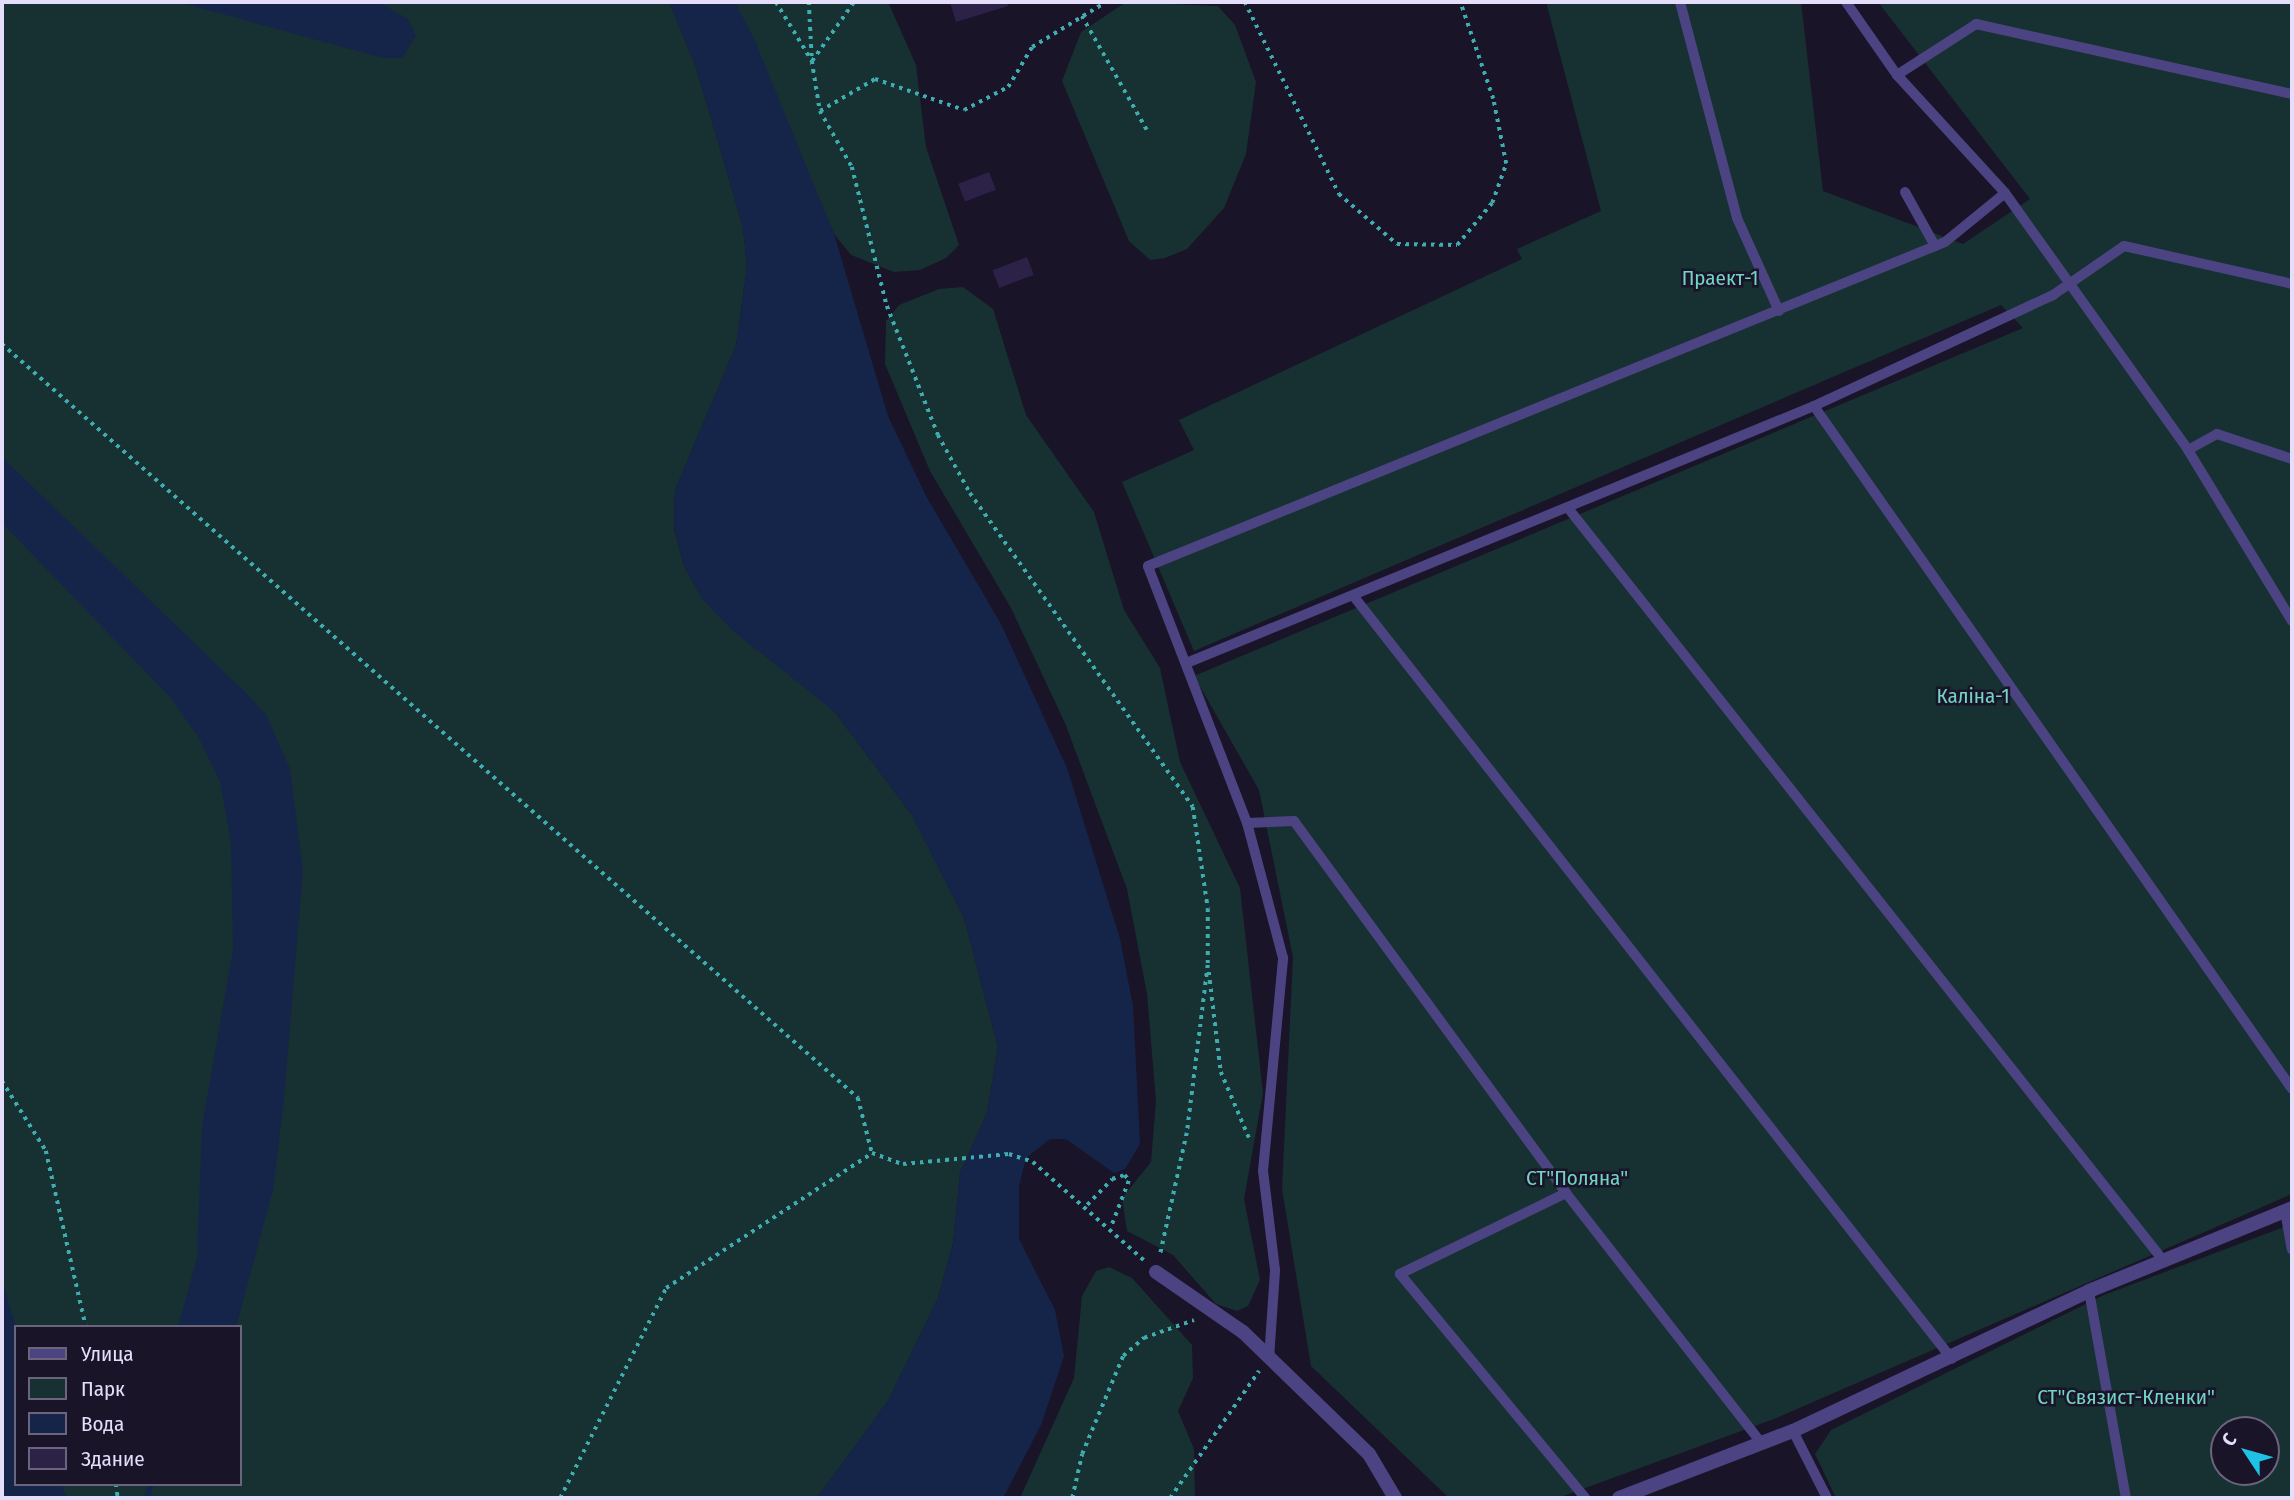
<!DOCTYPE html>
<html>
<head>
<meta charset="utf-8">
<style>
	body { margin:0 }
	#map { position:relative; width:2294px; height:1500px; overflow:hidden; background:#191428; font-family:"Fira Sans Condensed",sans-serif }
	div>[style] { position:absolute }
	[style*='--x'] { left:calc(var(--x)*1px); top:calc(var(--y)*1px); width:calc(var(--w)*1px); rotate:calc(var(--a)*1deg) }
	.green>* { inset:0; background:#173032 }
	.water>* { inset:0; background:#15254a }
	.stream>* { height:6px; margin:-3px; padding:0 3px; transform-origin:3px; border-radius:3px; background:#15254a }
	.building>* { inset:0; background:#2c2247; transform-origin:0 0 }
	.path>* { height:3.5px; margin-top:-1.75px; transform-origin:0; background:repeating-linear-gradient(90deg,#3facaf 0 3.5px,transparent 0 8.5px) }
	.service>* { height:10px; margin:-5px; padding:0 5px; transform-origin:5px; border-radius:5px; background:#4c4482 }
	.minor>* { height:14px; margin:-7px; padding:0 7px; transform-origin:7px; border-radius:7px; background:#4c4482 }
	span { translate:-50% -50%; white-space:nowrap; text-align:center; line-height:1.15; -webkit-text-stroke:5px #191428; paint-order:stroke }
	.park-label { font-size:21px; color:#71d4c4 }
	.frame { position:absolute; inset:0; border:4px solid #e4defb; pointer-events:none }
	.legend { position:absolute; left:14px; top:1325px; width:228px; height:161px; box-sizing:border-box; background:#191428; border:2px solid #6a657c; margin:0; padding:9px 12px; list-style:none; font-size:21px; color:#e4defb }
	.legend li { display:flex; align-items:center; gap:14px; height:35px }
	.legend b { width:35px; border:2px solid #6a657c }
	.north { position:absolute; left:2210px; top:1416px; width:70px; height:70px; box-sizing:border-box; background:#191428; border:2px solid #6a657c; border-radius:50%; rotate:306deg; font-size:19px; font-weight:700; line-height:28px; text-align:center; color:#e4defb }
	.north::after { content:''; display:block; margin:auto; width:24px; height:32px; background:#20c1e6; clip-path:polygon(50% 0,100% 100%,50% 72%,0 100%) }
</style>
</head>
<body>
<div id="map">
	<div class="green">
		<i style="clip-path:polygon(evenodd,2px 2px,669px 2px,696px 67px,743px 227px,747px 267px,736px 346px,675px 490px,674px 528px,684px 566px,703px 600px,835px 712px,912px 815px,964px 918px,998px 1047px,987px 1113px,960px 1173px,953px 1244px,938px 1298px,888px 1401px,817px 1498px,2px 1498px,2px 2px,16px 1327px,240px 1327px,240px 1484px,16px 1484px,16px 1327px)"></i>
		<i style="clip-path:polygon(735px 2px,888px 2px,916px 65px,926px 147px,959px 245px,946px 258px,920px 270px,894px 272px,851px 255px,834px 234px)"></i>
		<i style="clip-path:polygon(1126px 2px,1218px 6px,1235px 25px,1256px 82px,1246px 154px,1224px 208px,1187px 249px,1165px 258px,1150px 260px,1129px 241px,1062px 81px,1081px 32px)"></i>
		<i style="clip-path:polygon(1546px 2px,1801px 2px,1823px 191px,1963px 244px,2030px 199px,1878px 2px,2292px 2px,2292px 1194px,1774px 1419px,1558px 1498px,1449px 1498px,1311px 1366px,1282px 1189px,1293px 957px,1259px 790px,1194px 676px,2023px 328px,2001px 305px,1194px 651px,1122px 482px,1194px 450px,1179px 420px,1522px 259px,1517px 249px,1601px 211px)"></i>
		<i style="clip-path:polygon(963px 287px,993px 309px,1026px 415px,1094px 512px,1124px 610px,1160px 668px,1180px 762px,1240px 888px,1263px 1093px,1244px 1199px,1260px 1280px,1248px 1306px,1237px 1311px,1216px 1304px,1173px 1255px,1127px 1231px,1122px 1198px,1151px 1162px,1156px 1101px,1147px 994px,1127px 889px,1065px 723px,1011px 608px,930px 471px,885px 364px,886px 321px,899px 305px,939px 289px)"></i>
		<i style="clip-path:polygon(evenodd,2292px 1224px,2292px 1498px,1836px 1498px,1815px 1454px,1831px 1430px,2104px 1295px,2292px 1224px,2224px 1430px,2266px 1430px,2266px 1472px,2224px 1472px,2224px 1430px)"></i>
		<i style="clip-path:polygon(1109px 1267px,1132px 1278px,1192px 1345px,1193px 1378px,1178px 1411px,1194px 1449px,1195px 1498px,1020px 1498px,1074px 1378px,1082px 1296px,1096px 1271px)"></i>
	</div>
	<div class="water">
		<i style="clip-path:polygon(178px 2px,378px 2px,408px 19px,416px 36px,402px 58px,383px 58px)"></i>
		<i style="clip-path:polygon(669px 2px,735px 2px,755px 41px,834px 234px,888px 416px,926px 496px,1001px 624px,1067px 768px,1120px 939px,1133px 1006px,1140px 1144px,1125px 1169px,1114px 1173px,1066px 1139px,1050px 1139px,1026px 1158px,1019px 1186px,1019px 1239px,1055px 1310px,1064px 1356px,1041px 1425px,1003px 1498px,817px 1498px,888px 1401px,938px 1298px,953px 1244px,960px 1173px,987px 1113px,998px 1047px,964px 918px,912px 815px,835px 712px,732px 630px,703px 600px,684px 566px,674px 527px,675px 490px,736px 346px,747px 267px,743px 227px,696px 67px)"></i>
		<i style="clip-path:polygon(2px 457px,250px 697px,267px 716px,290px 769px,303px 870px,284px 1099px,273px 1190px,236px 1327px,178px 1327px,197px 1258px,202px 1126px,233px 950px,231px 842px,220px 782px,199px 738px,169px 696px,2px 523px)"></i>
		<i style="clip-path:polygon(2px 1281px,16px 1327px,16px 1484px,62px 1484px,67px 1498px,2px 1498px)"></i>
	</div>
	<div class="stream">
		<i style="--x:147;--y:1498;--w:15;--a:-74"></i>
	</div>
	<div class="building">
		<i style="clip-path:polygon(950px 2px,1007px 2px,1008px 6px,956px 22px)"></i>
		<i style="left:989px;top:172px;width:19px;height:33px;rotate:69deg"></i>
		<i style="left:1027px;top:257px;width:19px;height:37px;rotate:69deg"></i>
	</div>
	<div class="path">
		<i style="--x:776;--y:2;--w:69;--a:58.6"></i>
		<i style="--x:812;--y:61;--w:51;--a:80.9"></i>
		<i style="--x:820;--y:111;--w:64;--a:60.3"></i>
		<i style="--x:852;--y:167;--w:143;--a:75.9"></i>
		<i style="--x:887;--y:306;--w:139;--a:68.4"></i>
		<i style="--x:938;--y:435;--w:66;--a:61.1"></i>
		<i style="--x:970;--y:493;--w:385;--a:54.6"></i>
		<i style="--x:1193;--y:807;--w:103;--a:81.6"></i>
		<i style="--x:1208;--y:909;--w:56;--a:90"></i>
		<i style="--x:1208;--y:965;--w:169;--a:97.1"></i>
		<i style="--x:1187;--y:1133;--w:126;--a:102.4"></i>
		<i style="--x:809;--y:2;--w:57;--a:87"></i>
		<i style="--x:1245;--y:2;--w:214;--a:63.9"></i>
		<i style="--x:1339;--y:194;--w:77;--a:40.8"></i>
		<i style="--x:1397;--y:244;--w:60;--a:1"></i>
		<i style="--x:1457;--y:245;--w:55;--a:-50.2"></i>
		<i style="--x:1492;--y:203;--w:41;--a:-70.3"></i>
		<i style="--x:1506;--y:164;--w:66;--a:-101.3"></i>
		<i style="--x:1493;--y:99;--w:102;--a:-108.8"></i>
		<i style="--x:1082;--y:16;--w:131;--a:60.3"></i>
		<i style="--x:812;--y:61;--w:72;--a:-54.6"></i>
		<i style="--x:820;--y:111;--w:64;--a:-30.2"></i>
		<i style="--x:875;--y:79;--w:94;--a:19.2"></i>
		<i style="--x:964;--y:110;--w:50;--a:-27.6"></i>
		<i style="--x:1008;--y:87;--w:47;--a:-59"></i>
		<i style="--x:1032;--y:47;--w:87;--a:-31.3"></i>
		<i style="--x:2;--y:344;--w:1141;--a:41.37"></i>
		<i style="--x:858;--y:1098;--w:57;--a:75.7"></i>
		<i style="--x:872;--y:1153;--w:33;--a:20"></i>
		<i style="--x:903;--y:1164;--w:106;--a:-5.4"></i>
		<i style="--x:1009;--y:1154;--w:25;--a:18"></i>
		<i style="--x:1033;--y:1162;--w:149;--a:41.5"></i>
		<i style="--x:1209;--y:972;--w:101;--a:83.2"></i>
		<i style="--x:1221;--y:1072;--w:74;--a:66.9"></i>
		<i style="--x:2;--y:1081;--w:83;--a:57.8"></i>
		<i style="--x:46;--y:1151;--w:180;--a:77.2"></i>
		<i style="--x:1087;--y:1205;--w:36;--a:-46"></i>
		<i style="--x:1112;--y:1179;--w:14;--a:-17"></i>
		<i style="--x:1125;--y:1175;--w:7;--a:56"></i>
		<i style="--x:1129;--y:1181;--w:50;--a:111"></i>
		<i style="--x:116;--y:1484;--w:14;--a:82"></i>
		<i style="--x:560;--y:1498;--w:235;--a:-63.2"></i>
		<i style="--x:666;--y:1288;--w:246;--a:-33.2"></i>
		<i style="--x:1072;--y:1498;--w:45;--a:-77.2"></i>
		<i style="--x:1082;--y:1454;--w:106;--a:-67.3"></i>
		<i style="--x:1123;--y:1356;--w:28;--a:-41"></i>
		<i style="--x:1144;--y:1338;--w:53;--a:-19.8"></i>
		<i style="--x:1170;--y:1498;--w:155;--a:-55"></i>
	</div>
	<div class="service">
		<i style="--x:1680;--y:2;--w:223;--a:75.2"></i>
		<i style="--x:1737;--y:218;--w:102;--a:65.7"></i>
		<i style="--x:1846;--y:2;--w:89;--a:55.1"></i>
		<i style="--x:1897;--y:75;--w:160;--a:47.5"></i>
		<i style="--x:2005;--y:193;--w:315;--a:54.5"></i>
		<i style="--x:2188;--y:450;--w:200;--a:58.7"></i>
		<i style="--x:1897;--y:75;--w:94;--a:-32.8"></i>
		<i style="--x:1976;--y:24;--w:324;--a:12.5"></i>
		<i style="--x:1905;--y:192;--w:62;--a:60.9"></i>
		<i style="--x:1814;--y:406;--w:834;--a:55.01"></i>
		<i style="--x:2188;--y:450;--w:33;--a:-29"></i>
		<i style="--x:2217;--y:434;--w:79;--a:18.4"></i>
		<i style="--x:1568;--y:508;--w:959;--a:51.65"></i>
		<i style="--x:1355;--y:598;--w:967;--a:51.89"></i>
		<i style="--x:1189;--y:662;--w:675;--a:-22.27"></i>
		<i style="--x:1814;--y:406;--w:264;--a:-24.9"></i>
		<i style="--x:2053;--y:295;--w:86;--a:-34.6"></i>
		<i style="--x:2124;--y:246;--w:172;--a:12.7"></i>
		<i style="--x:1247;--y:823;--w:47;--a:-2.4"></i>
		<i style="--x:1294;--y:821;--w:461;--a:53.8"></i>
		<i style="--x:1566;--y:1193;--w:315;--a:52"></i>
		<i style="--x:1566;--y:1193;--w:185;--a:154"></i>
		<i style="--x:1400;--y:1274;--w:291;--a:50.4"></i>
		<i style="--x:2285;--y:1211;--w:39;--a:80"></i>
		<i style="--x:2089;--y:1291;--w:210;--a:79.9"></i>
		<i style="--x:1269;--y:1359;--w:89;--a:-86.1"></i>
		<i style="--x:1275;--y:1270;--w:100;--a:-96.9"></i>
		<i style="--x:1263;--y:1171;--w:214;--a:-84.6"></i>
		<i style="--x:1283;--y:958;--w:140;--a:-104.9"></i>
		<i style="--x:1247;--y:823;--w:275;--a:-111.1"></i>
		<i style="--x:1148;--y:566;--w:860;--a:-22.12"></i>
		<i style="--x:1945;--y:242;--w:77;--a:-39.2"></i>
		<i style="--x:1793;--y:1431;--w:75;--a:63.1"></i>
	</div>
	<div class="minor">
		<i style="--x:1156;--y:1272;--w:106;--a:34.6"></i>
		<i style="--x:1243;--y:1332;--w:175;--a:44.1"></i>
		<i style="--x:1369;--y:1454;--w:51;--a:59.4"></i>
		<i style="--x:1619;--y:1498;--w:186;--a:-21.1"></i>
		<i style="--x:1793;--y:1431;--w:327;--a:-25.3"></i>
		<i style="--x:2089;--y:1291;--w:219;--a:-22.2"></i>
	</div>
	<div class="park-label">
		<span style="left:1720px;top:278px">Праект-1</span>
		<span style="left:1973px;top:696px">Каліна-1</span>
		<span style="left:1577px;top:1178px">СТ"Поляна"</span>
		<span style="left:2126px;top:1397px">СТ"Связист-Кленки"</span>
	</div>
	<div class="frame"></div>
	<ul class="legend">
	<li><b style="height:9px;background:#4c4482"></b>Улица</li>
	<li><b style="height:19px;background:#173032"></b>Парк</li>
	<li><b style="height:19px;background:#15254a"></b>Вода</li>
	<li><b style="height:19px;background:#2c2247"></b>Здание</li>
	</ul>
	<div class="north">С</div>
</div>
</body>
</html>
